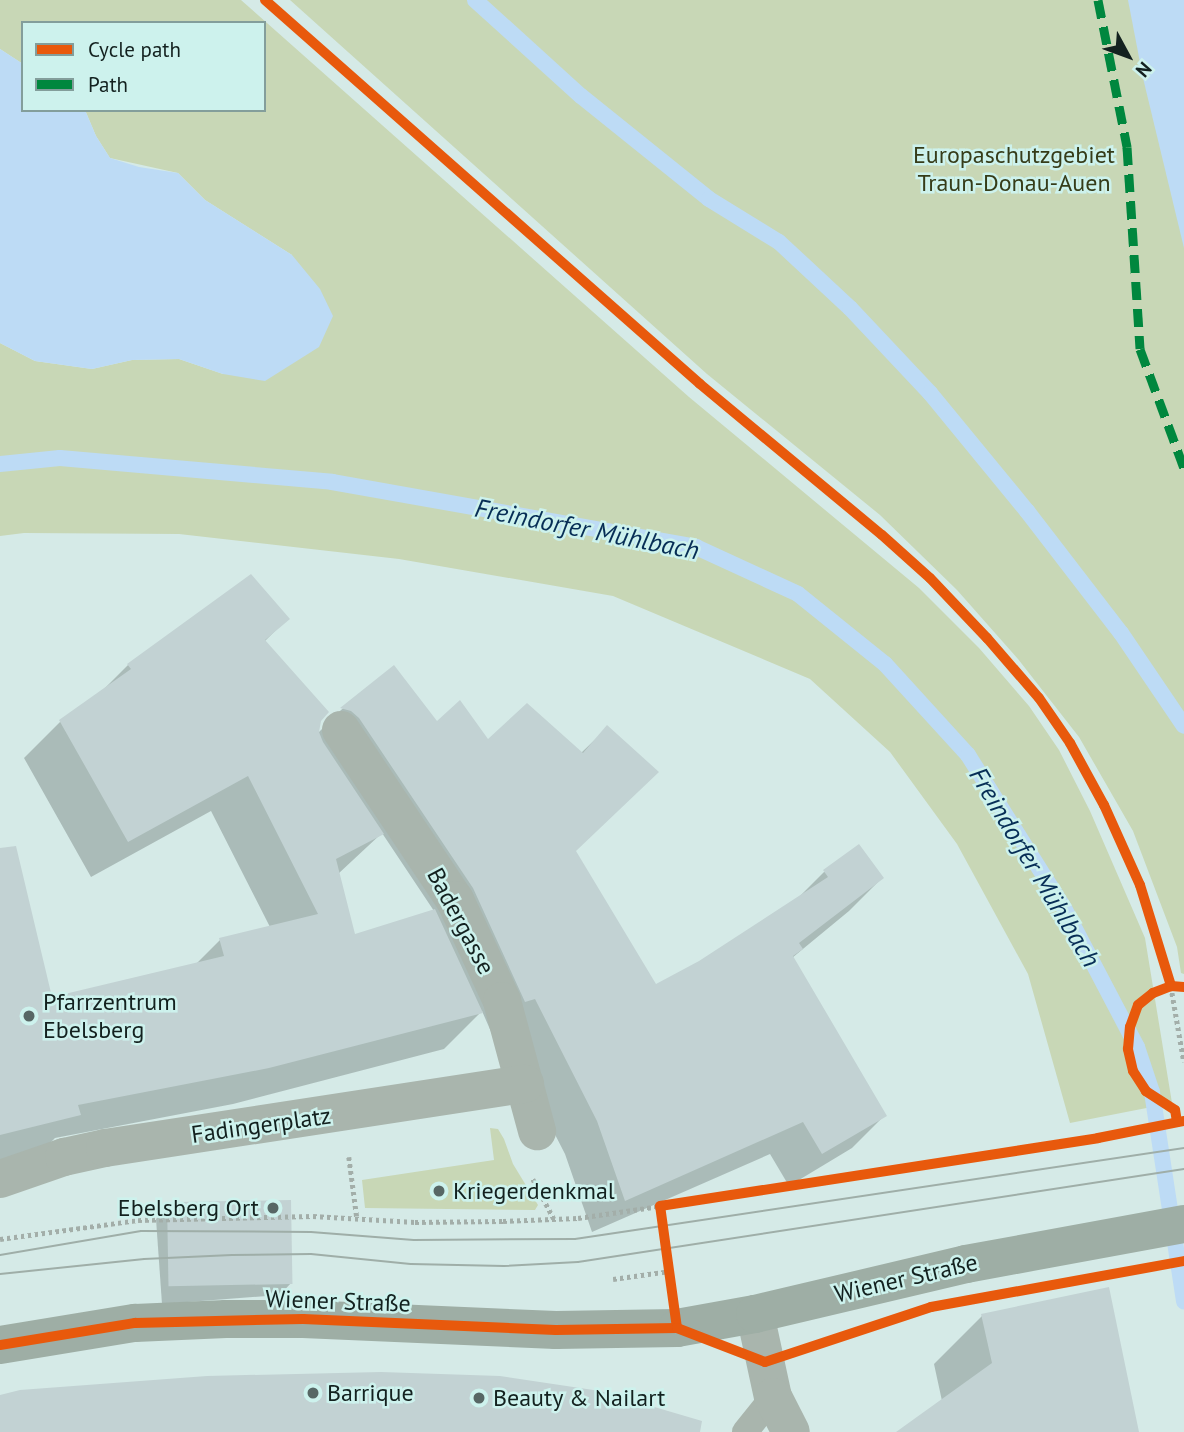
<!DOCTYPE html>
<html>
<head>
<meta charset="utf-8">
<style>
	body { margin:0 }
	#map { position:relative; width:1184px; height:1432px; overflow:hidden; background:#d5eae7; font-family:"PT Sans",sans-serif }
	div>[style] { position:absolute }
	[style*='--x'] { left:calc(var(--x)*1px); top:calc(var(--y)*1px); width:calc(var(--w)*1px); rotate:calc(var(--a)*1deg) }
	.green>* { inset:0; background:#c8d7b6 }
	.water>* { inset:0; background:#bddbf5 }
	.shadow>* { inset:0; background:#0003 }
	.stream>* { height:16px; margin:-8px; padding:0 8px; transform-origin:8px; border-radius:8px; background:#bddbf5 }
	.building>* { inset:0; background:#c2d2d3; transform-origin:0 0 }
	.path>* { height:4.5px; margin-top:-2.25px; transform-origin:0; background:repeating-linear-gradient(90deg,#a3aea9 0 3.5px,transparent 0 7px) }
	.service>* { height:26px; margin:-13px; padding:0 13px; transform-origin:13px; border-radius:13px; background:#a9b5ad }
	.minor>* { height:38px; margin:-19px; padding:0 19px; transform-origin:19px; border-radius:19px; background:#a9b5ad }
	.primary>* { height:38px; margin:-19px; padding:0 19px; transform-origin:19px; border-radius:19px; background:#9eaea5 }
	.tram>* { height:2px; margin:-1px; padding:0 1px; transform-origin:1px; border-radius:1px; background:#9faea8 }
	.quiet>* { height:9px; margin-top:-4.5px; transform-origin:0; background:repeating-linear-gradient(90deg,#00873e 0 18px,transparent 0 27px) }
	.cycleway>* { height:10px; margin:-5px; padding:0 5px; transform-origin:5px; border-radius:5px; background:#e8590c }
	.dots>* { width:19px; height:19px; translate:-50% -50%; box-sizing:border-box; border:4px solid #cdf2ed; border-radius:50% }
	span { translate:-50% -50%; white-space:nowrap; text-align:center; line-height:1.15; -webkit-text-stroke:5px #cdf2ed; paint-order:stroke }
	.park-label { font-size:24px; color:#363c19 }
	.street-label { font-size:24px; color:#13211f }
	.poi-label { font-size:24px; color:#13211f }
	.left { translate:0 -50%; text-align:left }
	.right { translate:-100% -50%; text-align:right }
	.water-label { font-size:26px; color:#072e56; font-style:italic }
	.legend { position:absolute; left:21px; top:21px; width:245px; height:91px; box-sizing:border-box; background:#cdf2ed; border:2px solid #839e9b; margin:0; padding:9px 12px; list-style:none; font-size:21px; color:#13211f }
	.legend li { display:flex; align-items:center; gap:14px; height:35px }
	.legend b { width:35px; border:2px solid #839e9b }
	.north { position:absolute; left:1093px; top:21px; width:70px; height:70px; -webkit-text-stroke:5px #cdf2ed; paint-order:stroke; rotate:131deg; font-size:19px; font-weight:700; line-height:28px; text-align:center; color:#13211f }
	.north::after { content:''; display:block; margin:auto; width:24px; height:32px; background:#13211f; clip-path:polygon(50% 0,100% 100%,50% 72%,0 100%) }
</style>
</head>
<body>
<div id="map">
	<div class="green">
		<i style="clip-path:polygon(0 0,241px 0,689px 397px,919px 588px,979px 648px,1029px 706px,1059px 750px,1090px 811px,1145px 938px,1172px 1103px,1070px 1123px,1028px 974px,957px 844px,890px 752px,810px 679px,613px 596px,399px 559px,179px 534px,24px 533px,0 536px,0 343px,35px 361px,92px 369px,132px 360px,179px 359px,223px 374px,292px 255px,205px 200px,178px 173px,110px 158px,96px 136px,85px 110px,264px 110px,264px 23px,23px 23px,23px 64px,0 49px)"></i>
		<i style="clip-path:polygon(290px 0,1184px 0,1184px 974px,1181px 973px,1177px 947px,1133px 831px,1079px 737px,1018px 659px,957px 590px,880px 515px,707px 374px)"></i>
		<i style="clip-path:polygon(490px 1128px,498px 1129px,504px 1139px,513px 1164px,538px 1205px,535px 1210px,365px 1208px,362px 1180px,494px 1160px)"></i>
	</div>
	<div class="water">
		<i style="clip-path:polygon(1128px 0,1184px 0,1184px 248px,1143px 78px)"></i>
		<i style="clip-path:polygon(0 49px,23px 64px,23px 110px,85px 110px,96px 136px,110px 158px,139px 167px,178px 173px,205px 200px,292px 255px,320px 289px,333px 316px,319px 347px,265px 381px,223px 374px,179px 359px,132px 360px,92px 369px,35px 361px,0 343px)"></i>
	</div>
	<div class="shadow">
		<i style="clip-path:polygon(evenodd,251px 576px,288px 618px,264px 642px,319px 720px,317px 734px,341px 710px,394px 668px,437px 724px,488px 742px,581px 753px,607px 728px,575px 852px,656px 987px,700px 962px,796px 900px,824px 872px,882px 878px,849px 911px,792px 958px,885px 1115px,852px 1148px,789px 1186px,770px 1154px,592px 1232px,565px 1154px,502px 1031px,492px 1034px,482px 1011px,444px 1049px,233px 1104px,55px 1138px,42px 1151px,0 1161px,0 901px,51px 999px,196px 964px,220px 940px,270px 927px,211px 811px,91px 877px,24px 758px,61px 721px,99px 694px,128px 665px,251px 576px,382px 833px,434px 911px,354px 936px,338px 874px,382px 833px)"></i>
		<i style="clip-path:polygon(168px 1207px,291px 1283px,280px 1295px,162px 1304px,156px 1219px)"></i>
		<i style="clip-path:polygon(982px 1316px,1136px 1432px,899px 1432px,942px 1401px,934px 1364px)"></i>
	</div>
	<div class="stream">
		<i style="--x:475;--y:0;--w:143;--a:42.2"></i>
		<i style="--x:581;--y:96;--w:164;--a:38.8"></i>
		<i style="--x:709;--y:199;--w:82;--a:31.6"></i>
		<i style="--x:779;--y:242;--w:97;--a:42.9"></i>
		<i style="--x:850;--y:308;--w:117;--a:46.7"></i>
		<i style="--x:930;--y:393;--w:153;--a:50.6"></i>
		<i style="--x:1027;--y:511;--w:154;--a:52.4"></i>
		<i style="--x:1121;--y:633;--w:112;--a:55.9"></i>
		<i style="--x:0;--y:464;--w:60;--a:-5.7"></i>
		<i style="--x:60;--y:458;--w:273;--a:5"></i>
		<i style="--x:332;--y:482;--w:370;--a:10.1"></i>
		<i style="--x:696;--y:547;--w:112;--a:24.7"></i>
		<i style="--x:798;--y:594;--w:112;--a:38.8"></i>
		<i style="--x:885;--y:664;--w:123;--a:47.6"></i>
		<i style="--x:968;--y:755;--w:181;--a:57.9"></i>
		<i style="--x:1064;--y:908;--w:157;--a:62.3"></i>
		<i style="--x:1137;--y:1047;--w:47;--a:71.6"></i>
		<i style="--x:1152;--y:1092;--w:212;--a:81.3"></i>
	</div>
	<div class="building">
		<i style="clip-path:polygon(251px 574px,290px 619px,265px 640px,329px 712px,321px 721px,319px 732px,323px 742px,384px 834px,336px 859px,355px 934px,435px 909px,483px 1013px,269px 1068px,78px 1105px,81px 1115px,0 1135px,0 848px,16px 846px,52px 997px,224px 956px,219px 938px,318px 914px,248px 776px,128px 842px,59px 720px,131px 669px,127px 664px)"></i>
		<i style="clip-path:polygon(394px 665px,437px 721px,460px 700px,488px 739px,527px 703px,583px 753px,607px 725px,659px 772px,576px 851px,656px 984px,699px 961px,828px 877px,823px 870px,859px 844px,884px 878px,799px 943px,803px 949px,793px 956px,887px 1116px,822px 1154px,803px 1122px,625px 1201px,597px 1121px,535px 999px,525px 1002px,473px 888px,359px 718px,351px 711px,340px 708px)"></i>
		<i style="left:291px;top:1200px;width:84px;height:124px;rotate:89deg"></i>
		<i style="clip-path:polygon(1109px 1287px,1139px 1432px,896px 1432px,992px 1363px,981px 1314px)"></i>
		<i style="clip-path:polygon(381px 1372px,500px 1376px,600px 1391px,702px 1421px,700px 1432px,0 1432px,0 1395px,20px 1390px,207px 1376px)"></i>
	</div>
	<div class="path">
		<i style="--x:1171;--y:986;--w:77;--a:80.3"></i>
		<i style="--x:349;--y:1157;--w:62;--a:82.5"></i>
		<i style="--x:533;--y:1179;--w:45;--a:62.3"></i>
		<i style="--x:0;--y:1239;--w:139;--a:-7.8"></i>
		<i style="--x:138;--y:1220;--w:175;--a:-1.3"></i>
		<i style="--x:313;--y:1216;--w:102;--a:3.4"></i>
		<i style="--x:415;--y:1222;--w:88;--a:-0.7"></i>
		<i style="--x:503;--y:1221;--w:75;--a:-2.3"></i>
		<i style="--x:578;--y:1218;--w:83;--a:-8.3"></i>
		<i style="--x:613;--y:1279;--w:59;--a:-7.9"></i>
	</div>
	<div class="service">
		<i style="--x:745;--y:1432;--w:45;--a:-51.3"></i>
	</div>
	<div class="minor">
		<i style="--x:341;--y:730;--w:205;--a:56.2"></i>
		<i style="--x:455;--y:900;--w:111;--a:65"></i>
		<i style="--x:502;--y:1001;--w:135;--a:74.9"></i>
		<i style="--x:0;--y:1179;--w:68;--a:-19"></i>
		<i style="--x:64;--y:1157;--w:42;--a:-12.4"></i>
		<i style="--x:105;--y:1148;--w:425;--a:-8.7"></i>
		<i style="--x:755;--y:1314;--w:85;--a:77.8"></i>
		<i style="--x:773;--y:1397;--w:39;--a:63"></i>
	</div>
	<div class="primary">
		<i style="--x:0;--y:1345;--w:137;--a:-9.3"></i>
		<i style="--x:135;--y:1323;--w:91;--a:-2.5"></i>
		<i style="--x:226;--y:1319;--w:77;--a:0"></i>
		<i style="--x:303;--y:1319;--w:253;--a:2.5"></i>
		<i style="--x:556;--y:1330;--w:121;--a:-0.9"></i>
		<i style="--x:677;--y:1328;--w:79;--a:-10.2"></i>
		<i style="--x:755;--y:1314;--w:217;--a:-13.3"></i>
		<i style="--x:966;--y:1264;--w:222;--a:-10.4"></i>
	</div>
	<div class="tram">
		<i style="--x:0;--y:1255;--w:143;--a:-9.7"></i>
		<i style="--x:141;--y:1231;--w:170;--a:0.3"></i>
		<i style="--x:311;--y:1232;--w:103;--a:4.4"></i>
		<i style="--x:414;--y:1240;--w:161;--a:-0.4"></i>
		<i style="--x:575;--y:1239;--w:616;--a:-8.5"></i>
		<i style="--x:0;--y:1274;--w:145;--a:-5.9"></i>
		<i style="--x:144;--y:1259;--w:88;--a:-2.6"></i>
		<i style="--x:232;--y:1255;--w:79;--a:-0.7"></i>
		<i style="--x:311;--y:1254;--w:100;--a:5.7"></i>
		<i style="--x:411;--y:1264;--w:93;--a:1.2"></i>
		<i style="--x:504;--y:1266;--w:74;--a:-3.1"></i>
		<i style="--x:578;--y:1262;--w:613;--a:-8.72"></i>
	</div>
	<div class="quiet">
		<i style="--x:1098;--y:0;--w:150;--a:78.8"></i>
		<i style="--x:1127;--y:147;--w:202;--a:86.3"></i>
		<i style="--x:1140;--y:349;--w:127;--a:69.7"></i>
	</div>
	<div class="cycleway">
		<i style="--x:265;--y:0;--w:580;--a:41.44"></i>
		<i style="--x:700;--y:384;--w:236;--a:39.7"></i>
		<i style="--x:882;--y:535;--w:64;--a:41.9"></i>
		<i style="--x:930;--y:578;--w:83;--a:46.5"></i>
		<i style="--x:987;--y:638;--w:79;--a:49.1"></i>
		<i style="--x:1039;--y:698;--w:55;--a:55.4"></i>
		<i style="--x:1070;--y:743;--w:71;--a:61.3"></i>
		<i style="--x:1104;--y:805;--w:88;--a:65.8"></i>
		<i style="--x:1140;--y:885;--w:106;--a:72.9"></i>
		<i style="--x:1177;--y:1122;--w:12;--a:-99"></i>
		<i style="--x:1175;--y:1110;--w:35;--a:-147"></i>
		<i style="--x:1146;--y:1091;--w:24;--a:-123"></i>
		<i style="--x:1133;--y:1071;--w:23;--a:-103"></i>
		<i style="--x:1128;--y:1049;--w:22;--a:-85"></i>
		<i style="--x:1130;--y:1027;--w:23;--a:-70"></i>
		<i style="--x:1138;--y:1005;--w:19;--a:-39"></i>
		<i style="--x:1153;--y:993;--w:19;--a:-21"></i>
		<i style="--x:1171;--y:986;--w:13;--a:4"></i>
		<i style="--x:677;--y:1328;--w:123;--a:-97.9"></i>
		<i style="--x:660;--y:1206;--w:443;--a:-8.8"></i>
		<i style="--x:1098;--y:1138;--w:88;--a:-11.2"></i>
		<i style="--x:0;--y:1345;--w:137;--a:-9.3"></i>
		<i style="--x:135;--y:1323;--w:168;--a:-1.4"></i>
		<i style="--x:303;--y:1319;--w:253;--a:2.5"></i>
		<i style="--x:556;--y:1330;--w:121;--a:-0.9"></i>
		<i style="--x:677;--y:1328;--w:94;--a:21.1"></i>
		<i style="--x:765;--y:1362;--w:175;--a:-18.3"></i>
		<i style="--x:931;--y:1307;--w:257;--a:-10.3"></i>
	</div>
	<div class="dots">
		<i style="left:29px;top:1016px;background:#576765"></i>
		<i style="left:439px;top:1191px;background:#576765"></i>
		<i style="left:273px;top:1208px;background:#576765"></i>
		<i style="left:313px;top:1393px;background:#576765"></i>
		<i style="left:479px;top:1398px;background:#576765"></i>
	</div>
	<div class="park-label">
		<span style="left:1014px;top:169px">Europaschutzgebiet<br>Traun-Donau-Auen</span>
	</div>
	<div class="street-label">
		<span style="left:461px;top:921px;rotate:62deg">Badergasse</span>
		<span style="left:261px;top:1125px;rotate:-8deg">Fadingerplatz</span>
		<span style="left:906px;top:1278px;rotate:-13deg">Wiener Straße</span>
		<span style="left:338px;top:1301px;rotate:2deg">Wiener Straße</span>
	</div>
	<div class="poi-label">
		<span class="left" style="left:43px;top:1016px">Pfarrzentrum<br>Ebelsberg</span>
		<span class="left" style="left:453px;top:1191px">Kriegerdenkmal</span>
		<span class="right" style="left:259px;top:1208px">Ebelsberg Ort</span>
		<span class="left" style="left:327px;top:1393px">Barrique</span>
		<span class="left" style="left:493px;top:1398px">Beauty &amp; Nailart</span>
	</div>
	<div class="water-label">
		<span style="left:587px;top:529px;rotate:11deg">Freindorfer Mühlbach</span>
		<span style="left:1035px;top:867px;rotate:59deg">Freindorfer Mühlbach</span>
	</div>
	<ul class="legend">
	<li><b style="height:9px;background:#e8590c"></b>Cycle path</li>
	<li><b style="height:9px;background:#00873e"></b>Path</li>
	</ul>
	<div class="north">N</div>
</div>
</body>
</html>
